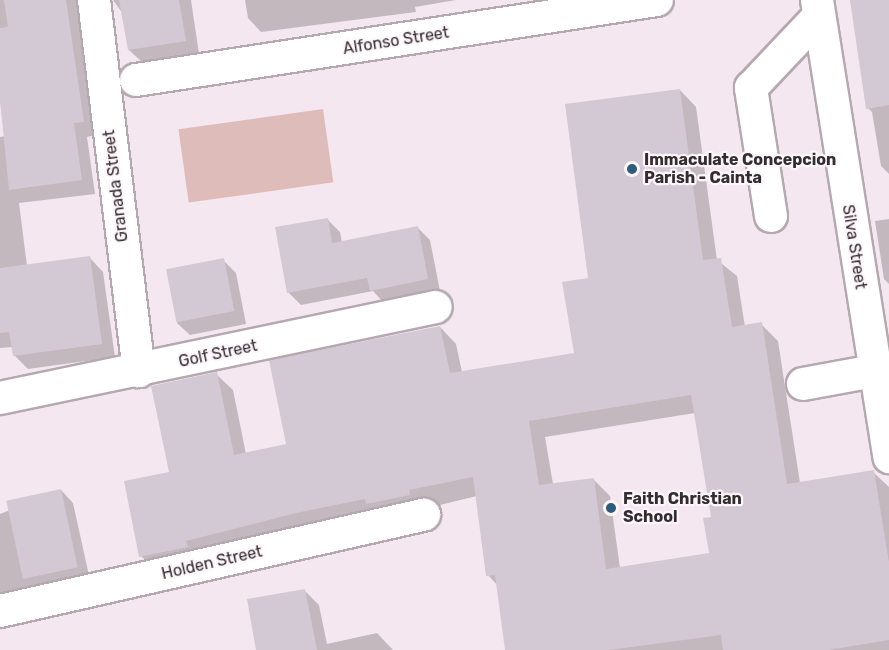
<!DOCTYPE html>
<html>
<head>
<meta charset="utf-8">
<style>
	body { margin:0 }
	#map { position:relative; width:889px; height:650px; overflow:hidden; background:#f5e7ef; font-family:Rubik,sans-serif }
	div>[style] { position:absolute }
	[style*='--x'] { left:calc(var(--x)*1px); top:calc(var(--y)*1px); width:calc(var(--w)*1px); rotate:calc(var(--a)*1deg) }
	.green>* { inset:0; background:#debcb9; transform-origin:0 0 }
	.shadow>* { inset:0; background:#0003 }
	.building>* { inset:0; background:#d3c9d4; transform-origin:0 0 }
	.roads { filter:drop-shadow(2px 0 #b5a8af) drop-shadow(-2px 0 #b5a8af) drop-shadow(0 2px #b5a8af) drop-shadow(0 -2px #b5a8af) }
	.minor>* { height:32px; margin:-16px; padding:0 16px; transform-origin:16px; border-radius:16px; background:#fff }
	.dots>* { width:16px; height:16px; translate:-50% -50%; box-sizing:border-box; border:3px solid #fef6fb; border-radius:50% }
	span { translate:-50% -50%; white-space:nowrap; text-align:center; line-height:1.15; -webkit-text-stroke:4.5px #fef6fb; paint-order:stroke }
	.street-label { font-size:16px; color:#322d2f }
	.poi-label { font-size:16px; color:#322d2f; font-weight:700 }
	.left { translate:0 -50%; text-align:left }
</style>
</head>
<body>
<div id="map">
	<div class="green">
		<i style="left:323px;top:109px;width:74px;height:146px;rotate:82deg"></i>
	</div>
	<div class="shadow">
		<i style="clip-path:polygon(0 0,96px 0,90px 23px,80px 25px,96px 135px,87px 137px,95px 194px,19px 203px,27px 266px,90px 258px,103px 272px,115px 357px,28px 369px,14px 355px,13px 347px,0 348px,0 137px,6px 136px,0 100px)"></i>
		<i style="clip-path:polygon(113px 0,191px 0,199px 54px,143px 63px,129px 50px,123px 14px)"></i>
		<i style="clip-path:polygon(245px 0,456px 0,415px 7px,416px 12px,261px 32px,248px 18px)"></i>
		<i style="clip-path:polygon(851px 0,889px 0,889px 174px,881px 166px,872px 112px,868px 108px)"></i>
		<i style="clip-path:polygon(evenodd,680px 90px,696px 107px,717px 260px,737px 276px,745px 327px,761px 324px,778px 341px,800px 483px,873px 472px,889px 487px,889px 565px,875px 489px,889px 587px,889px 650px,507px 650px,498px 586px,488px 575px,477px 496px,158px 573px,141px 556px,170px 473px,216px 374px,233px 390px,246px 454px,288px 446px,440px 327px,456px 344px,462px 372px,576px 354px,590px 279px,680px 90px,695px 413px,712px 518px,710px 554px,620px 568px,610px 496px,593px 479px,553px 484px,545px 437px,695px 413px)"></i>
		<i style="clip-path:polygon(327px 219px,340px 232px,342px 243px,417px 227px,430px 240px,440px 291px,384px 303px,373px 291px,301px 305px,288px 292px)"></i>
		<i style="clip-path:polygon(889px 219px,889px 284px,884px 279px,875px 221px)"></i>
		<i style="clip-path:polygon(223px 260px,236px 273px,246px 324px,190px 335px,177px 323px)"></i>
		<i style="clip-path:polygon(61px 490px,73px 503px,90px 580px,0 602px,0 514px)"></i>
		<i style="clip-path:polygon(304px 590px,319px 605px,327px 644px,377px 633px,393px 650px,258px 650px)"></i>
	</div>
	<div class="building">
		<i style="clip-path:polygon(4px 0,66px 0,84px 122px,74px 123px,82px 180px,9px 190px,0 100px,0 28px,8px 27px)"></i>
		<i style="clip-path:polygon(119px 0,179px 0,186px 41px,128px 50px)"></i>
		<i style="clip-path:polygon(850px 0,889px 0,889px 105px,866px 109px)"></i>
		<i style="clip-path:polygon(evenodd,680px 89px,703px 260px,721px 258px,732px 327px,762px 322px,787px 484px,874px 470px,889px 563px,889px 640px,828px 650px,723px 650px,721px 635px,609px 650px,505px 650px,495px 575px,486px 576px,473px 477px,409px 490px,410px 495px,366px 504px,365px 499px,296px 513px,186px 541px,188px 547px,139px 557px,124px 481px,169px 472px,151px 386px,217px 372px,234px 455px,286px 444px,269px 360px,440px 326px,450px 373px,574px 353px,562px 282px,588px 278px,565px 104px,680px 89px,691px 395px,711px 517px,703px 518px,709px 553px,606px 569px,594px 478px,539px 485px,529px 421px,691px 395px)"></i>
		<i style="clip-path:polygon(328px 218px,332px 243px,418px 226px,428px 279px,370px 291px,367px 278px,287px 293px,275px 227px)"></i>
		<i style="clip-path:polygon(90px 256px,102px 344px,13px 356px,9px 332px,0 333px,0 268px)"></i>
		<i style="left:224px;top:258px;width:54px;height:59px;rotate:79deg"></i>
		<i style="left:61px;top:489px;width:80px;height:56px;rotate:78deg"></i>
		<i style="clip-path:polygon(305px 589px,317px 650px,256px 650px,247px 599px)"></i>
	</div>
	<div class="roads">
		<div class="minor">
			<i style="--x:94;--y:0;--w:374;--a:83.1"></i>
			<i style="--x:817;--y:0;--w:463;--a:81"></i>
			<i style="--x:136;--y:80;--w:527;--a:-8.73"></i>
			<i style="--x:771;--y:216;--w:130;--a:-98.9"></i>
			<i style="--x:751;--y:88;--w:99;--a:-46.6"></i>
			<i style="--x:803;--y:384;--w:72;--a:-10.4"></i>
			<i style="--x:0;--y:398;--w:445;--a:-11.8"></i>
			<i style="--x:0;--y:611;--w:435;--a:-12.8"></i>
		</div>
	</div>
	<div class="dots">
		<i style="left:632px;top:169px;background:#2e5d7c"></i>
		<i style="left:611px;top:508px;background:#2e5d7c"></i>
	</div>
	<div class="street-label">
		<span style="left:396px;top:41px;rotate:-9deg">Alfonso Street</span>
		<span style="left:116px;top:186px;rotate:-97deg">Granada Street</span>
		<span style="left:854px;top:247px;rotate:81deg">Silva Street</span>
		<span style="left:218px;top:354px;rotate:-12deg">Golf Street</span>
		<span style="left:212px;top:563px;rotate:-13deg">Holden Street</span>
	</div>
	<div class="poi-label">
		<span class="left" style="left:644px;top:169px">Immaculate Concepcion<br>Parish - Cainta</span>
		<span class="left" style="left:623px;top:508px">Faith Christian<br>School</span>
	</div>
</div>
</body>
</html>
